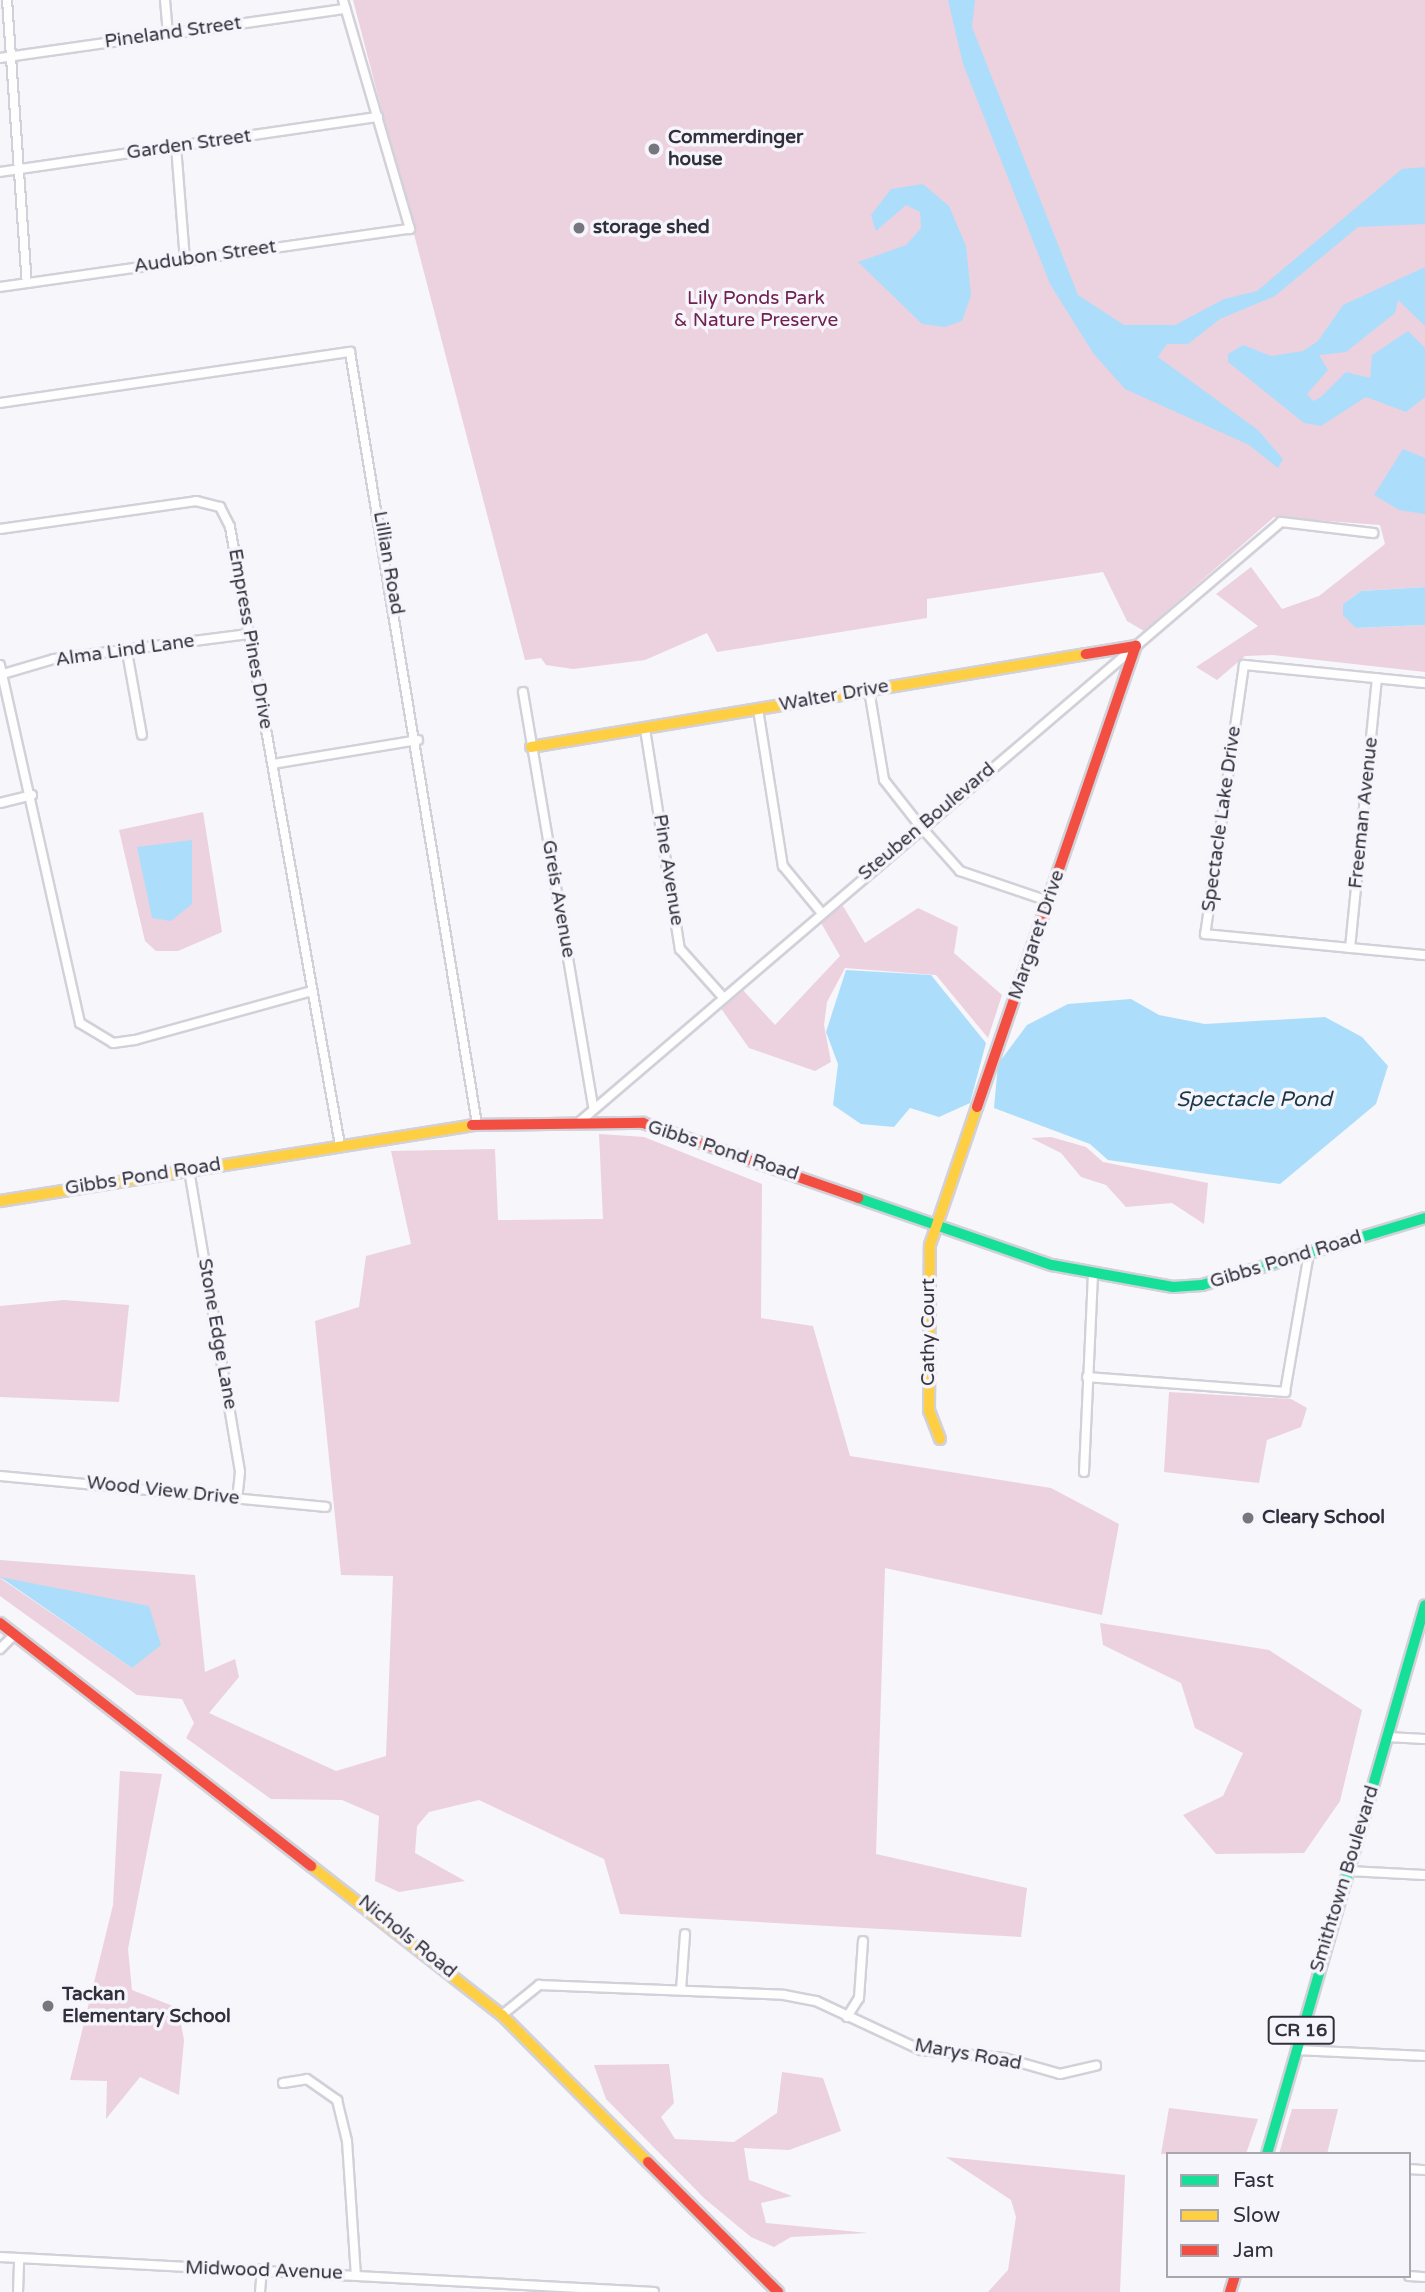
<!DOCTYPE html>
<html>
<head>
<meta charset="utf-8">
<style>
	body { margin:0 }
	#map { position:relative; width:1425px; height:2292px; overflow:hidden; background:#f7f6fa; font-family:"Varela Round",sans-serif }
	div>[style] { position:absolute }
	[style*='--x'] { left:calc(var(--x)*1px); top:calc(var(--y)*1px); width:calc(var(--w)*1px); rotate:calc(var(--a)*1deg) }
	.green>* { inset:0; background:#ecd1df }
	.water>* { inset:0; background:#acdefc }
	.roads { filter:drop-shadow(2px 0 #d2d1d9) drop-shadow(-2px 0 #d2d1d9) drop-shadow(0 2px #d2d1d9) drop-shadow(0 -2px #d2d1d9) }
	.street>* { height:8px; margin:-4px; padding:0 4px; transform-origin:4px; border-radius:4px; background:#fefefe }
	.fast>* { height:10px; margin:-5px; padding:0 5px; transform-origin:5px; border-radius:5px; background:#16e098 }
	.slow>* { height:10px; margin:-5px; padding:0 5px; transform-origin:5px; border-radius:5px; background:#ffcf43 }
	.jam>* { height:10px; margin:-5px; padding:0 5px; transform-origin:5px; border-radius:5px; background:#f24e42 }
	.dots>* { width:19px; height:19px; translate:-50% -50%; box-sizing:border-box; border:4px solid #f6f5fb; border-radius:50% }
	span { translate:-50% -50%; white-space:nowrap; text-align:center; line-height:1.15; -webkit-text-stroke:7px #f6f5fb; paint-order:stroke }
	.shield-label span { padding:2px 5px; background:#f6f5fb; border:2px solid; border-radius:5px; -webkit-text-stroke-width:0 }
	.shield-label { font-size:18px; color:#32303c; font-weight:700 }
	.street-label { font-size:19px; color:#32303c }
	.poi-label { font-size:19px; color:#32303c; font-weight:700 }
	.left { translate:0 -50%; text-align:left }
	.park-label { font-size:19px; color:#70214e }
	.water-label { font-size:21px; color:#19394b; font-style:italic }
	.legend { position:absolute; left:1166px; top:2152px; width:245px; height:126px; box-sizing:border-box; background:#f6f5fb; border:2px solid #a8a6af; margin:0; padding:9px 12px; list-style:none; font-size:21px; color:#32303c }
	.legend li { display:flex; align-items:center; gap:14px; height:35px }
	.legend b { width:35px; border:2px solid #a8a6af }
</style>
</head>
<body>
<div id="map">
	<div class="green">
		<i style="clip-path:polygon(353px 0,1425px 0,1425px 587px,1361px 591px,1343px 604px,1356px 628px,1425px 625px,1425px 672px,1273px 655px,1245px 656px,1217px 680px,1196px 667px,1258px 626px,1216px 594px,1251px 567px,1282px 609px,1319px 596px,1385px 544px,1380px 525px,1274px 517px,1144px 631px,1127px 621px,1103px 572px,927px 599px,927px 618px,717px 652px,707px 633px,645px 660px,573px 669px,546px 665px,541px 658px,525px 660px)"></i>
		<i style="clip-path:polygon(203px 812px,222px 932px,178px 951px,156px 951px,145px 941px,119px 830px)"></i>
		<i style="clip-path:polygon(843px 906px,865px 943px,918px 908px,958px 927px,954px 953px,1002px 995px,988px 1038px,936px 975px,845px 968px,827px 1002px,824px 1025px,831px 1062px,815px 1071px,749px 1048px,720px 1007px,742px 989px,775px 1025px,840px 956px,820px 921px)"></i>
		<i style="clip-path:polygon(599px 1134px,644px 1137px,762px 1184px,761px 1318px,813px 1326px,850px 1456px,1051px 1488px,1119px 1524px,1102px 1615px,885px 1568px,876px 1854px,1027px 1888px,1021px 1937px,620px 1914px,604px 1859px,479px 1800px,429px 1812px,417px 1826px,415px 1853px,465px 1881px,399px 1892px,375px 1881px,379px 1816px,342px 1800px,271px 1799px,186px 1738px,194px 1723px,182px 1699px,137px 1695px,0 1596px,0 1578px,132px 1668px,69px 1595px,0 1578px,0 1560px,195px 1575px,205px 1672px,235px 1659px,239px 1677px,209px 1713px,336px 1771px,386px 1756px,393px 1576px,341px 1575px,315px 1321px,359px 1307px,366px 1256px,411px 1244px,391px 1151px,495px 1149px,498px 1220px,603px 1219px)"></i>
		<i style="clip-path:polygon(1051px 1137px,1086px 1147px,1103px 1162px,1208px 1183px,1204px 1224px,1172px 1203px,1126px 1207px,1106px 1185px,1081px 1177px,1061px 1153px,1031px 1138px)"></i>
		<i style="clip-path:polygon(64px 1300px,129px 1305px,119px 1402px,0 1397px,0 1306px)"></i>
		<i style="clip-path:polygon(1169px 1392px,1291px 1399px,1307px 1408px,1301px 1427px,1267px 1440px,1259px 1483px,1164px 1472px)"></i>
		<i style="clip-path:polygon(1100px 1623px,1269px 1650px,1362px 1710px,1340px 1801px,1304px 1853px,1216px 1854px,1183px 1815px,1223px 1796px,1243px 1753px,1195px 1728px,1181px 1683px,1103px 1645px)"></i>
		<i style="clip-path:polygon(120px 1771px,162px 1774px,128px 1949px,132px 1990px,178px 2008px,184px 2040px,179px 2095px,140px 2077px,106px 2119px,107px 2081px,70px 2080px,113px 1905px)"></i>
		<i style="clip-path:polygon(669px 2064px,674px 2103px,661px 2117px,675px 2139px,734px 2142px,777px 2113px,782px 2072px,823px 2078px,841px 2131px,789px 2150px,744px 2148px,749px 2180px,792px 2196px,761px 2203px,766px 2223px,868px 2233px,791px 2237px,774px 2247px,751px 2237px,705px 2199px,606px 2099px,594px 2065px)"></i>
		<i style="clip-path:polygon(1169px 2108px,1258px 2119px,1246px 2154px,1161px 2154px)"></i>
		<i style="clip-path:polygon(1292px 2109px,1338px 2109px,1327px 2154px,1279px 2154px)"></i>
		<i style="clip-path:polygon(946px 2157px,1125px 2175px,1120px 2292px,988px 2292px,1008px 2270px,1016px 2217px,1011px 2200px)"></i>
	</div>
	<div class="water">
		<i style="clip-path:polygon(948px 0,975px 0,972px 27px,1078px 295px,1124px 325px,1175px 325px,1224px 299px,1257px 291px,1402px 169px,1425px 167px,1425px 224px,1358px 227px,1275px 296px,1220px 319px,1188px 344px,1167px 344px,1158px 357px,1258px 430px,1283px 459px,1278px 468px,1249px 445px,1125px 389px,1093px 353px,1050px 284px,963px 64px)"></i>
		<i style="clip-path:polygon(923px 184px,949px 206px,966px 246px,971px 295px,962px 321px,945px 327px,922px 324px,858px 262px,906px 245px,921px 228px,920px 212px,906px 205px,876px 231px,871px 215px,891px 189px)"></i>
		<i style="clip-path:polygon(1425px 267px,1425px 326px,1398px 300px,1395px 313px,1346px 352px,1319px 355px,1328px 370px,1307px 394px,1313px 401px,1321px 397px,1346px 372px,1370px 378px,1372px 355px,1408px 331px,1425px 348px,1425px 397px,1406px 412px,1366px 397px,1321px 426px,1304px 423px,1228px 362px,1228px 354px,1243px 345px,1271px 356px,1303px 351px,1318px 341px,1343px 305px)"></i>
		<i style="clip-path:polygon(1403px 449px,1425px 458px,1425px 514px,1399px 510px,1374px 495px)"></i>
		<i style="clip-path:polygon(1425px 587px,1425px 625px,1356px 628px,1343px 615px,1343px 604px,1361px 591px)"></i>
		<i style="clip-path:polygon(192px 840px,192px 904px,171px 921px,152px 918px,137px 847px)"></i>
		<i style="clip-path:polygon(846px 970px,931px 975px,986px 1043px,970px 1103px,939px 1117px,910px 1108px,894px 1127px,861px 1124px,833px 1105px,838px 1064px,826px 1032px)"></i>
		<i style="clip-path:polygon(1131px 999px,1159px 1015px,1205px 1024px,1325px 1017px,1362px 1037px,1388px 1066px,1376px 1104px,1280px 1184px,1108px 1160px,1090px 1144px,994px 1108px,998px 1064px,1027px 1025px,1068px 1004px)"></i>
		<i style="clip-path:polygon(0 1577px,149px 1606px,161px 1645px,132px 1668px)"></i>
	</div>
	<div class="roads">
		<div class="street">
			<i style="--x:7;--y:0;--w:284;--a:86"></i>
			<i style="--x:165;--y:0;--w:34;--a:85"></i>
			<i style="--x:0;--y:58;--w:349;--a:-8.1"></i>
			<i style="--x:176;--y:146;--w:114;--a:85.5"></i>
			<i style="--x:0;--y:172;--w:382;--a:-8.3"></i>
			<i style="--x:0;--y:287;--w:414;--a:-8.1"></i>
			<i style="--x:410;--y:229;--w:239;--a:-106.3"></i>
			<i style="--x:0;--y:403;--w:354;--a:-8.3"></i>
			<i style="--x:350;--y:352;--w:782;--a:80.66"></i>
			<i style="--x:0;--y:529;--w:198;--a:-8.1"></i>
			<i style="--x:196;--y:501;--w:25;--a:14"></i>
			<i style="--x:220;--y:507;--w:22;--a:63"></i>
			<i style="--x:230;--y:527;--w:628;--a:79.91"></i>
			<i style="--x:127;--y:652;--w:84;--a:79.8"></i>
			<i style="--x:0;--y:665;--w:367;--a:77.4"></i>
			<i style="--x:80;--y:1023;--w:39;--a:31"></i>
			<i style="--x:113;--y:1043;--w:22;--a:-8"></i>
			<i style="--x:135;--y:1040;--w:184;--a:-15.5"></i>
			<i style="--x:3;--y:674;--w:53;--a:-16.4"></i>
			<i style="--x:54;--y:659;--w:196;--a:-7.3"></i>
			<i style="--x:1425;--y:683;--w:182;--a:-174.3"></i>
			<i style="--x:1244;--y:665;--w:272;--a:98.2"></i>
			<i style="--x:1205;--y:934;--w:221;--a:5.5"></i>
			<i style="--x:869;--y:690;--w:91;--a:80.5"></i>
			<i style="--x:884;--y:780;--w:60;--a:51.8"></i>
			<i style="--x:921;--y:827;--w:59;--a:48.4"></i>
			<i style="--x:960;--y:871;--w:93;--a:18.8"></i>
			<i style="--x:523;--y:692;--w:420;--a:80.4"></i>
			<i style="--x:758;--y:709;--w:159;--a:81"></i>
			<i style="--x:783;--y:866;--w:58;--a:50.6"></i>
			<i style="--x:645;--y:729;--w:223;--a:81"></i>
			<i style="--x:680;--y:949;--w:63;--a:48.2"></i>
			<i style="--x:273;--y:764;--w:147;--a:-9.4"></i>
			<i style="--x:0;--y:803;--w:33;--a:-14"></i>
			<i style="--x:1350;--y:948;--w:271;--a:-84.3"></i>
			<i style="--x:577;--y:1124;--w:926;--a:-40.53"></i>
			<i style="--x:1281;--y:522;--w:93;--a:6.8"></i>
			<i style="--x:189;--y:1170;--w:306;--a:80.4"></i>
			<i style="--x:240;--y:1472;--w:27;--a:96"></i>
			<i style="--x:1087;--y:1377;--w:199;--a:4.3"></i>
			<i style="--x:1285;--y:1392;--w:141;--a:-80.2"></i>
			<i style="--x:1084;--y:1472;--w:199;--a:-87.4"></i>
			<i style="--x:0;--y:1476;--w:327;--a:5.4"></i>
			<i style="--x:0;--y:1649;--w:20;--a:-45"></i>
			<i style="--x:1387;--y:1737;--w:38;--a:3"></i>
			<i style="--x:1348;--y:1871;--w:77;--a:3"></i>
			<i style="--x:681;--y:1990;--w:56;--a:-85.9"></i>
			<i style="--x:502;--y:2015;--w:48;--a:-39"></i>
			<i style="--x:539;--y:1985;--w:245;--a:2.3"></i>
			<i style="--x:784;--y:1995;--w:33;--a:11"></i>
			<i style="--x:816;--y:2001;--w:116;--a:25"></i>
			<i style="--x:921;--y:2050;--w:83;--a:5.5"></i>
			<i style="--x:1004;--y:2058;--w:58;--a:15.9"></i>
			<i style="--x:1060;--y:2074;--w:37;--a:-13"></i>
			<i style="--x:847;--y:2017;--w:22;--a:-58"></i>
			<i style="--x:859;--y:1998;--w:57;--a:-86"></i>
			<i style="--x:1296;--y:2050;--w:129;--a:2.7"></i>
			<i style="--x:283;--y:2083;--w:24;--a:-9"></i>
			<i style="--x:307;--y:2079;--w:37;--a:35"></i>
			<i style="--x:337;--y:2100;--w:42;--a:76.3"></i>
			<i style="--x:347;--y:2141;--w:134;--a:86.2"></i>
			<i style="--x:1409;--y:2169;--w:16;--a:4"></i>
			<i style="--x:0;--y:2257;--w:655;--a:3.06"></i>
			<i style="--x:1409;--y:2276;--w:16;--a:4"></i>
			<i style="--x:18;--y:2292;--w:34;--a:-88"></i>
			<i style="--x:260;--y:2292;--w:23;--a:-85"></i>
		</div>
		<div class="fast">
			<i style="--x:858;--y:1198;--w:205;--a:19.1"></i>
			<i style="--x:1052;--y:1265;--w:123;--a:10.3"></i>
			<i style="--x:1173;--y:1287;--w:29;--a:-4"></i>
			<i style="--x:1202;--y:1285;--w:233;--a:-16.7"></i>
			<i style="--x:1267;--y:2154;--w:571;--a:-73.94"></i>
		</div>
		<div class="slow">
			<i style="--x:531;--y:747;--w:563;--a:-9.51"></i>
			<i style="--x:0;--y:1201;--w:478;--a:-9.1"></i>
			<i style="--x:940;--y:1439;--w:30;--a:-111"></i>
			<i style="--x:929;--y:1411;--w:166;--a:-89.7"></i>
			<i style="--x:930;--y:1245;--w:146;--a:-71.2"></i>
			<i style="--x:311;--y:1866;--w:242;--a:38"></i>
			<i style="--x:502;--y:2015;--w:207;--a:45.2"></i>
		</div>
		<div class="jam">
			<i style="--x:977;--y:1107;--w:488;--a:-71"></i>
			<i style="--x:1136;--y:646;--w:51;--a:170.9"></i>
			<i style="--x:472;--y:1125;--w:171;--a:-0.7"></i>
			<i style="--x:643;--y:1123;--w:228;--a:19.2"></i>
			<i style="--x:0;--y:1623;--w:395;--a:38"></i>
			<i style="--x:648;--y:2162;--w:184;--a:45"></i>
			<i style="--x:1230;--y:2292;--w:17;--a:-73"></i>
		</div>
	</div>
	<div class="dots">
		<i style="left:654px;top:149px;background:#77757e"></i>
		<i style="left:579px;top:228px;background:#77757e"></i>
		<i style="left:1248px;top:1518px;background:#77757e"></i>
		<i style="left:48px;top:2006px;background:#77757e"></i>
	</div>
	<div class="shield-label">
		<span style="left:1301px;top:2030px">CR 16</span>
	</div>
	<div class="street-label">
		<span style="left:173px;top:33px;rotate:-8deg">Pineland Street</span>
		<span style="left:189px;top:145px;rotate:-8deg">Garden Street</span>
		<span style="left:205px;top:257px;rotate:-8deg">Audubon Street</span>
		<span style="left:388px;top:563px;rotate:80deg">Lillian Road</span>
		<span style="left:250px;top:639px;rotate:80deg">Empress Pines Drive</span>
		<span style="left:125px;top:651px;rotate:-8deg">Alma Lind Lane</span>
		<span style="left:834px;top:696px;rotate:-10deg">Walter Drive</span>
		<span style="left:1364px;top:813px;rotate:-84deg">Freeman Avenue</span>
		<span style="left:1222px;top:819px;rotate:-82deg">Spectacle Lake Drive</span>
		<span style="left:927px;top:822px;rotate:-40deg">Steuben Boulevard</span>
		<span style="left:668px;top:870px;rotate:81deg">Pine Avenue</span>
		<span style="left:558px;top:899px;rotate:80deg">Greis Avenue</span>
		<span style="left:1037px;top:935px;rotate:-71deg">Margaret Drive</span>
		<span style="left:723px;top:1151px;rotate:18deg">Gibbs Pond Road</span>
		<span style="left:143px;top:1177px;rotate:-9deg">Gibbs Pond Road</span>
		<span style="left:1286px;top:1260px;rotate:-17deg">Gibbs Pond Road</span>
		<span style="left:929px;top:1332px;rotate:-90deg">Cathy Court</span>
		<span style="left:217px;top:1334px;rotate:80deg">Stone Edge Lane</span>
		<span style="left:163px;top:1491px;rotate:6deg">Wood View Drive</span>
		<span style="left:1345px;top:1879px;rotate:-73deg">Smithtown Boulevard</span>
		<span style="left:407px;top:1937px;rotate:39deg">Nichols Road</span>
		<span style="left:968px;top:2055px;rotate:10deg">Marys Road</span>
		<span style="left:264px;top:2271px;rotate:2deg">Midwood Avenue</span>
	</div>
	<div class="poi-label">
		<span class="left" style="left:668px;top:149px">Commerdinger<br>house</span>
		<span class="left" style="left:593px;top:228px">storage shed</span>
		<span class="left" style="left:1262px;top:1518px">Cleary School</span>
		<span class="left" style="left:62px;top:2006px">Tackan<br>Elementary School</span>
	</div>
	<div class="park-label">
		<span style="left:756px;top:310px">Lily Ponds Park<br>&amp; Nature Preserve</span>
	</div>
	<div class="water-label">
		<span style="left:1254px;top:1100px">Spectacle Pond</span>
	</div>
	<ul class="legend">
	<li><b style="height:9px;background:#16e098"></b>Fast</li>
	<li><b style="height:9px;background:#ffcf43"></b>Slow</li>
	<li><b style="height:9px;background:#f24e42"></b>Jam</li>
	</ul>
</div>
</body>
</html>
